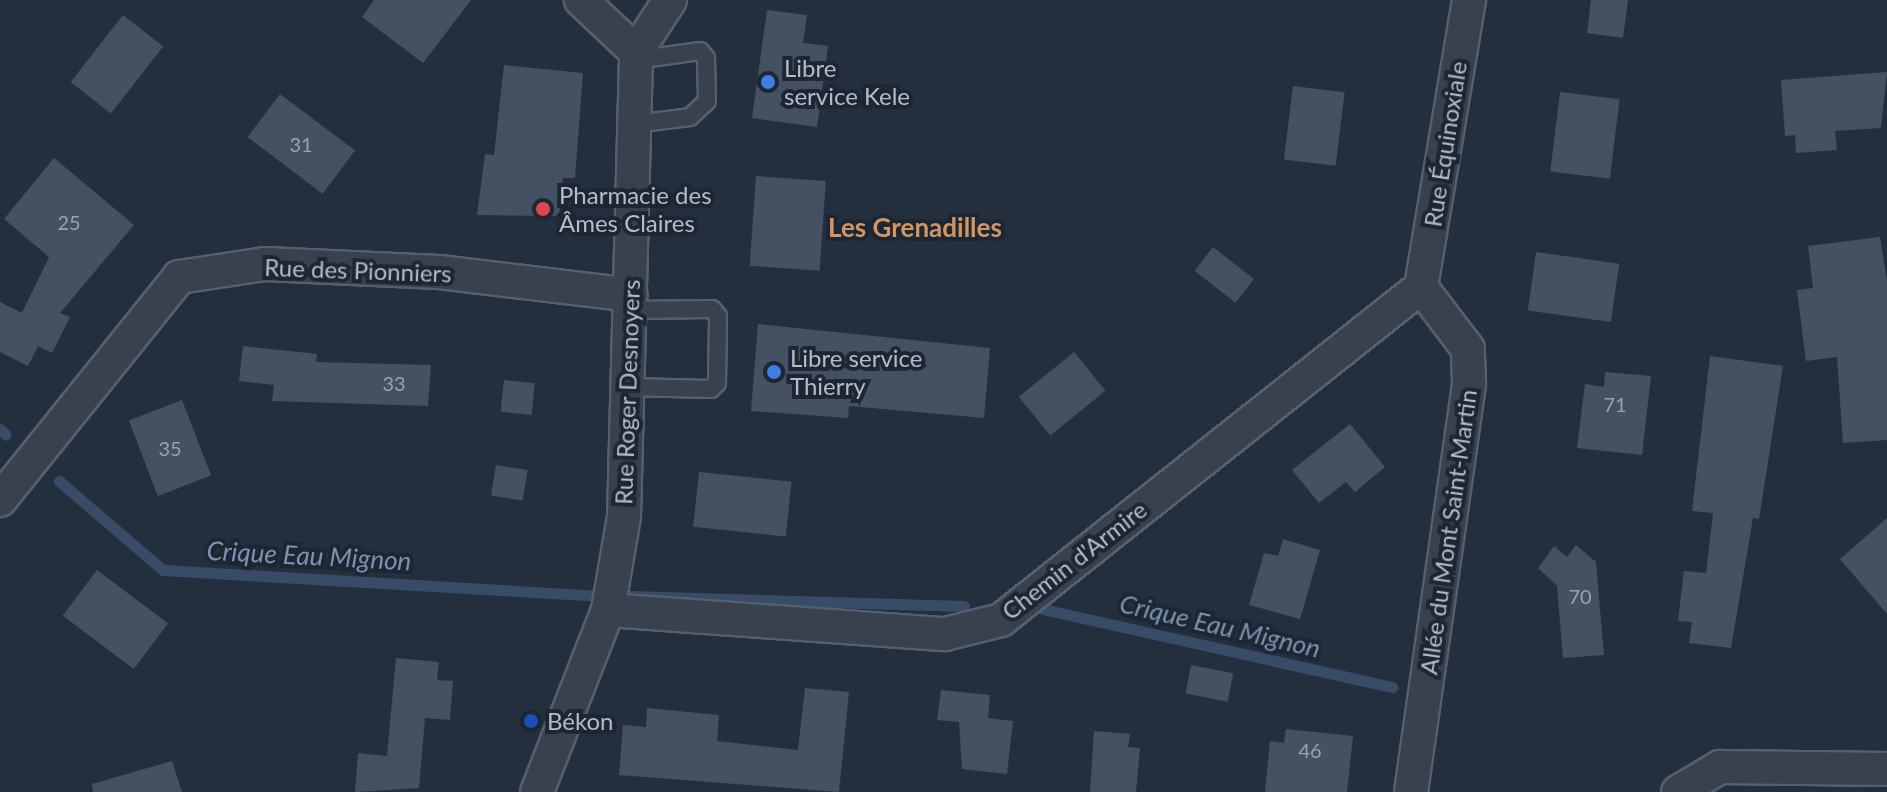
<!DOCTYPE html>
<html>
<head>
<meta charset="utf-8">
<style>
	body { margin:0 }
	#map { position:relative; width:1887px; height:792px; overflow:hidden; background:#242f3e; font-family:Lato,sans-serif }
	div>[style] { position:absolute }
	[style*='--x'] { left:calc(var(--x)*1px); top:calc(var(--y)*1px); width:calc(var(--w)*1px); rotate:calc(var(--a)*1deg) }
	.stream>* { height:11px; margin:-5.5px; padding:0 5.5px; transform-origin:5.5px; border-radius:5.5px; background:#394c67 }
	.building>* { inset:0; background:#455162; transform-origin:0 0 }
	.roads { filter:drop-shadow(2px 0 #565f6c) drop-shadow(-2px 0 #565f6c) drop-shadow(0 2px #565f6c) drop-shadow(0 -2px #565f6c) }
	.lane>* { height:16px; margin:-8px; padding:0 8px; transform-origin:8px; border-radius:8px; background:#38414e }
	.street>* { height:32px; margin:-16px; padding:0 16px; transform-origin:16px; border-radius:16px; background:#38414e }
	.dots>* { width:22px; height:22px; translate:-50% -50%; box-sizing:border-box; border:4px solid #1d2633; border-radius:50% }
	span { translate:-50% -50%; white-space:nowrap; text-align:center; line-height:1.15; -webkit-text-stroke:8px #1d2633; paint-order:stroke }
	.number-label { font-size:20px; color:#98a1af }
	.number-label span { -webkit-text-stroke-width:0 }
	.poi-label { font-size:24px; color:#b4bcc9 }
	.left { translate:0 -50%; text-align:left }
	.street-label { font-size:24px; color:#b4bcc9 }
	.neighbourhood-label { font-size:26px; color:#d59563; font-weight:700 }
	.water-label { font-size:26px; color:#7c92b1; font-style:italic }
</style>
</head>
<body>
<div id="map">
	<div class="stream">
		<i style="--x:0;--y:429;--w:8;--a:45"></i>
		<i style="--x:59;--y:481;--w:137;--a:40.6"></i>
		<i style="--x:163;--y:570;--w:428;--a:3.4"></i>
		<i style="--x:630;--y:596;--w:334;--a:1.7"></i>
		<i style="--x:1038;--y:608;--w:363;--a:12.6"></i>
	</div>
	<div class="building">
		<i style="clip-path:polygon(374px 0,471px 0,423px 63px,362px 17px)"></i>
		<i style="clip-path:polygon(1591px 0,1628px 0,1623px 38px,1587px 33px)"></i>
		<i style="clip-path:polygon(767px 10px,807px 15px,803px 43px,828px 46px,817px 127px,752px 118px)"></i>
		<i style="left:123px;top:15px;width:51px;height:85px;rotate:38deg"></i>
		<i style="clip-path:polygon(504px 65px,583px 73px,575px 178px,563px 178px,559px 216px,477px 215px,485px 154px,494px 155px)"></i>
		<i style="clip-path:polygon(1887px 72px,1881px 128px,1835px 131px,1837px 150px,1796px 153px,1795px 135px,1785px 136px,1781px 80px)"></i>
		<i style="left:1293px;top:86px;width:52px;height:74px;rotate:7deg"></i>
		<i style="left:1560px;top:92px;width:60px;height:80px;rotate:7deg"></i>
		<i style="left:280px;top:94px;width:94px;height:54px;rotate:37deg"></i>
		<i style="clip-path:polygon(54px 158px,134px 225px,60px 313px,70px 317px,52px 353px,38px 346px,28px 366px,0 352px,0 302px,22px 313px,49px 257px,4px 219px)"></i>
		<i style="left:756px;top:176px;width:70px;height:90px;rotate:4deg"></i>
		<i style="clip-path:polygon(1880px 237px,1887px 281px,1887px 440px,1843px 443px,1837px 357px,1806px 361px,1797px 290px,1813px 288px,1808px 246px)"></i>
		<i style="left:1213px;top:247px;width:52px;height:30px;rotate:38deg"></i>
		<i style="left:1536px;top:252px;width:84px;height:59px;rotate:8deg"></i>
		<i style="clip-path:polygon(758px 324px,990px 348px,984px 418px,849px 406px,848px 418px,751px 411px)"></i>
		<i style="clip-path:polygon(243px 346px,317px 354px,316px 362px,431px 365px,428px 406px,272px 401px,274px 385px,239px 381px)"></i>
		<i style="left:1074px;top:352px;width:50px;height:71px;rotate:51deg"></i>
		<i style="clip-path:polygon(1710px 356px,1783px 366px,1759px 519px,1753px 518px,1731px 648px,1689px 643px,1692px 622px,1678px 621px,1684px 571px,1706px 573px,1713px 513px,1692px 511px)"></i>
		<i style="clip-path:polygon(1605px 372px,1651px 376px,1642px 455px,1577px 448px,1585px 384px,1604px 387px)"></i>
		<i style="left:504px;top:380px;width:31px;height:32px;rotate:6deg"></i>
		<i style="left:182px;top:400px;width:81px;height:57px;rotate:69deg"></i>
		<i style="clip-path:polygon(1350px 424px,1385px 467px,1355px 492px,1346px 482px,1319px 503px,1292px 470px)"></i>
		<i style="left:496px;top:465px;width:32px;height:31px;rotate:9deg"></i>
		<i style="left:699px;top:472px;width:93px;height:55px;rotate:6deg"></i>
		<i style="clip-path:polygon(1887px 518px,1887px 614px,1840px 559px)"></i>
		<i style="clip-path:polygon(1283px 539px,1320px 550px,1300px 619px,1249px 605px,1264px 553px,1278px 556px)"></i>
		<i style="clip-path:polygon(1576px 545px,1596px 562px,1604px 655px,1563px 658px,1557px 586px,1538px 568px,1554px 546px,1567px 557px)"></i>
		<i style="left:97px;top:570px;width:89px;height:57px;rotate:37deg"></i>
		<i style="clip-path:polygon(396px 658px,439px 662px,437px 680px,453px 681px,450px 720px,425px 718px,419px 788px,355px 792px,358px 753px,387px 756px)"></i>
		<i style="left:1191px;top:665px;width:43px;height:29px;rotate:11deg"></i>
		<i style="clip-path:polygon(805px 688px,849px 692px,839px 792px,619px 775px,623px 725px,646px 727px,647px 708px,719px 715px,717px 741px,798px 750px)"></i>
		<i style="clip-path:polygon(941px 690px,990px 695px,988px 718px,1013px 721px,1007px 774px,962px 769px,959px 722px,937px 720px)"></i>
		<i style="clip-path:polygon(1286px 729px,1353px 736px,1347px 792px,1265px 792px,1270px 741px,1284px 743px)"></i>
		<i style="clip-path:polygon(1094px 731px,1130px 734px,1128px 747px,1140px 748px,1136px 792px,1090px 792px)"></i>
		<i style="clip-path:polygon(172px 761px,182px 792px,93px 792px,92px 784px)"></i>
	</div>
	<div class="roads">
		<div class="lane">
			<i style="--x:634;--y:124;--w:56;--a:-7.1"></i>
			<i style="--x:690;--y:117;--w:23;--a:-43"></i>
			<i style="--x:707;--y:101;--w:43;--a:-91.3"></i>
			<i style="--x:706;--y:58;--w:9;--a:-131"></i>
			<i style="--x:700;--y:51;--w:65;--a:172"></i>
			<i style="--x:628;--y:387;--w:83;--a:1.4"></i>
			<i style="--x:711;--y:389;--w:8;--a:-45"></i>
			<i style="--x:717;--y:383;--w:67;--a:-89.1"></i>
			<i style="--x:718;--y:316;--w:9;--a:-131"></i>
			<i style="--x:712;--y:309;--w:82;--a:179.3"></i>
		</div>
		<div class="street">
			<i style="--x:636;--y:52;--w:62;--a:-56.8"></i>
			<i style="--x:1421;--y:287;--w:291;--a:-80.5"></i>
			<i style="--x:0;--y:500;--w:286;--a:-51.2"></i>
			<i style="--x:179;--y:277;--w:87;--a:-8.6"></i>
			<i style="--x:265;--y:264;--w:174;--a:2.6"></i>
			<i style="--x:439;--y:272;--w:193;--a:6.8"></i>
			<i style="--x:608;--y:610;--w:338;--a:4.1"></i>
			<i style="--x:945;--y:634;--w:58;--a:-14"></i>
			<i style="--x:1001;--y:620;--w:536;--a:-38.41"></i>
			<i style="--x:537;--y:792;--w:195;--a:-68.7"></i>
			<i style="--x:608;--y:610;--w:95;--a:-80.3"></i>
			<i style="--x:624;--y:516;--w:464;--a:-88.5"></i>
			<i style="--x:636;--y:52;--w:76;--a:-136.6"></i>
			<i style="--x:1411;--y:792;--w:413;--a:-81.9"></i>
			<i style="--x:1469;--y:383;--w:34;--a:-92"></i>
			<i style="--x:1468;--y:349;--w:78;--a:-127.2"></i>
			<i style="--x:1678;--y:792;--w:49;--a:-30.8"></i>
			<i style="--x:1720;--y:767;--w:167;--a:0.7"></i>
		</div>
	</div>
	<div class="dots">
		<i style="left:768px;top:82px;background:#3f7fe0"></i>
		<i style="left:543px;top:209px;background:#e0444e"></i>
		<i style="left:774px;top:372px;background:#3f7fe0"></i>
		<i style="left:531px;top:721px;background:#1a4fb4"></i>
	</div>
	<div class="number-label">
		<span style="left:301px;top:144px">31</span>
		<span style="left:69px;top:222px">25</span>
		<span style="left:394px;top:383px">33</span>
		<span style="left:1615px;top:404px">71</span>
		<span style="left:170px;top:448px">35</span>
		<span style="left:1580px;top:596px">70</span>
		<span style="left:1310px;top:750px">46</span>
	</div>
	<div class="poi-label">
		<span class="left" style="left:784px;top:82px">Libre<br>service Kele</span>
		<span class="left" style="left:559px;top:209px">Pharmacie des<br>Âmes Claires</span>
		<span class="left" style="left:790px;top:372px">Libre service<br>Thierry</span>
		<span class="left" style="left:547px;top:721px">Békon</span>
	</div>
	<div class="street-label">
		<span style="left:1445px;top:144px;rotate:-81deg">Rue Équinoxiale</span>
		<span style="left:358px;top:270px;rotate:2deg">Rue des Pionniers</span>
		<span style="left:627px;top:392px;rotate:-88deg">Rue Roger Desnoyers</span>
		<span style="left:1448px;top:532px;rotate:-82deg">Allée du Mont Saint-Martin</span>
		<span style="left:1074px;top:560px;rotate:-38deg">Chemin d'Armire</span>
	</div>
	<div class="neighbourhood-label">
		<span style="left:915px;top:228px">Les Grenadilles</span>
	</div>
	<div class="water-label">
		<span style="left:309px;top:556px;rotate:3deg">Crique Eau Mignon</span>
		<span style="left:1220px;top:626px;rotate:13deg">Crique Eau Mignon</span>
	</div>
</div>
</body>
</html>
